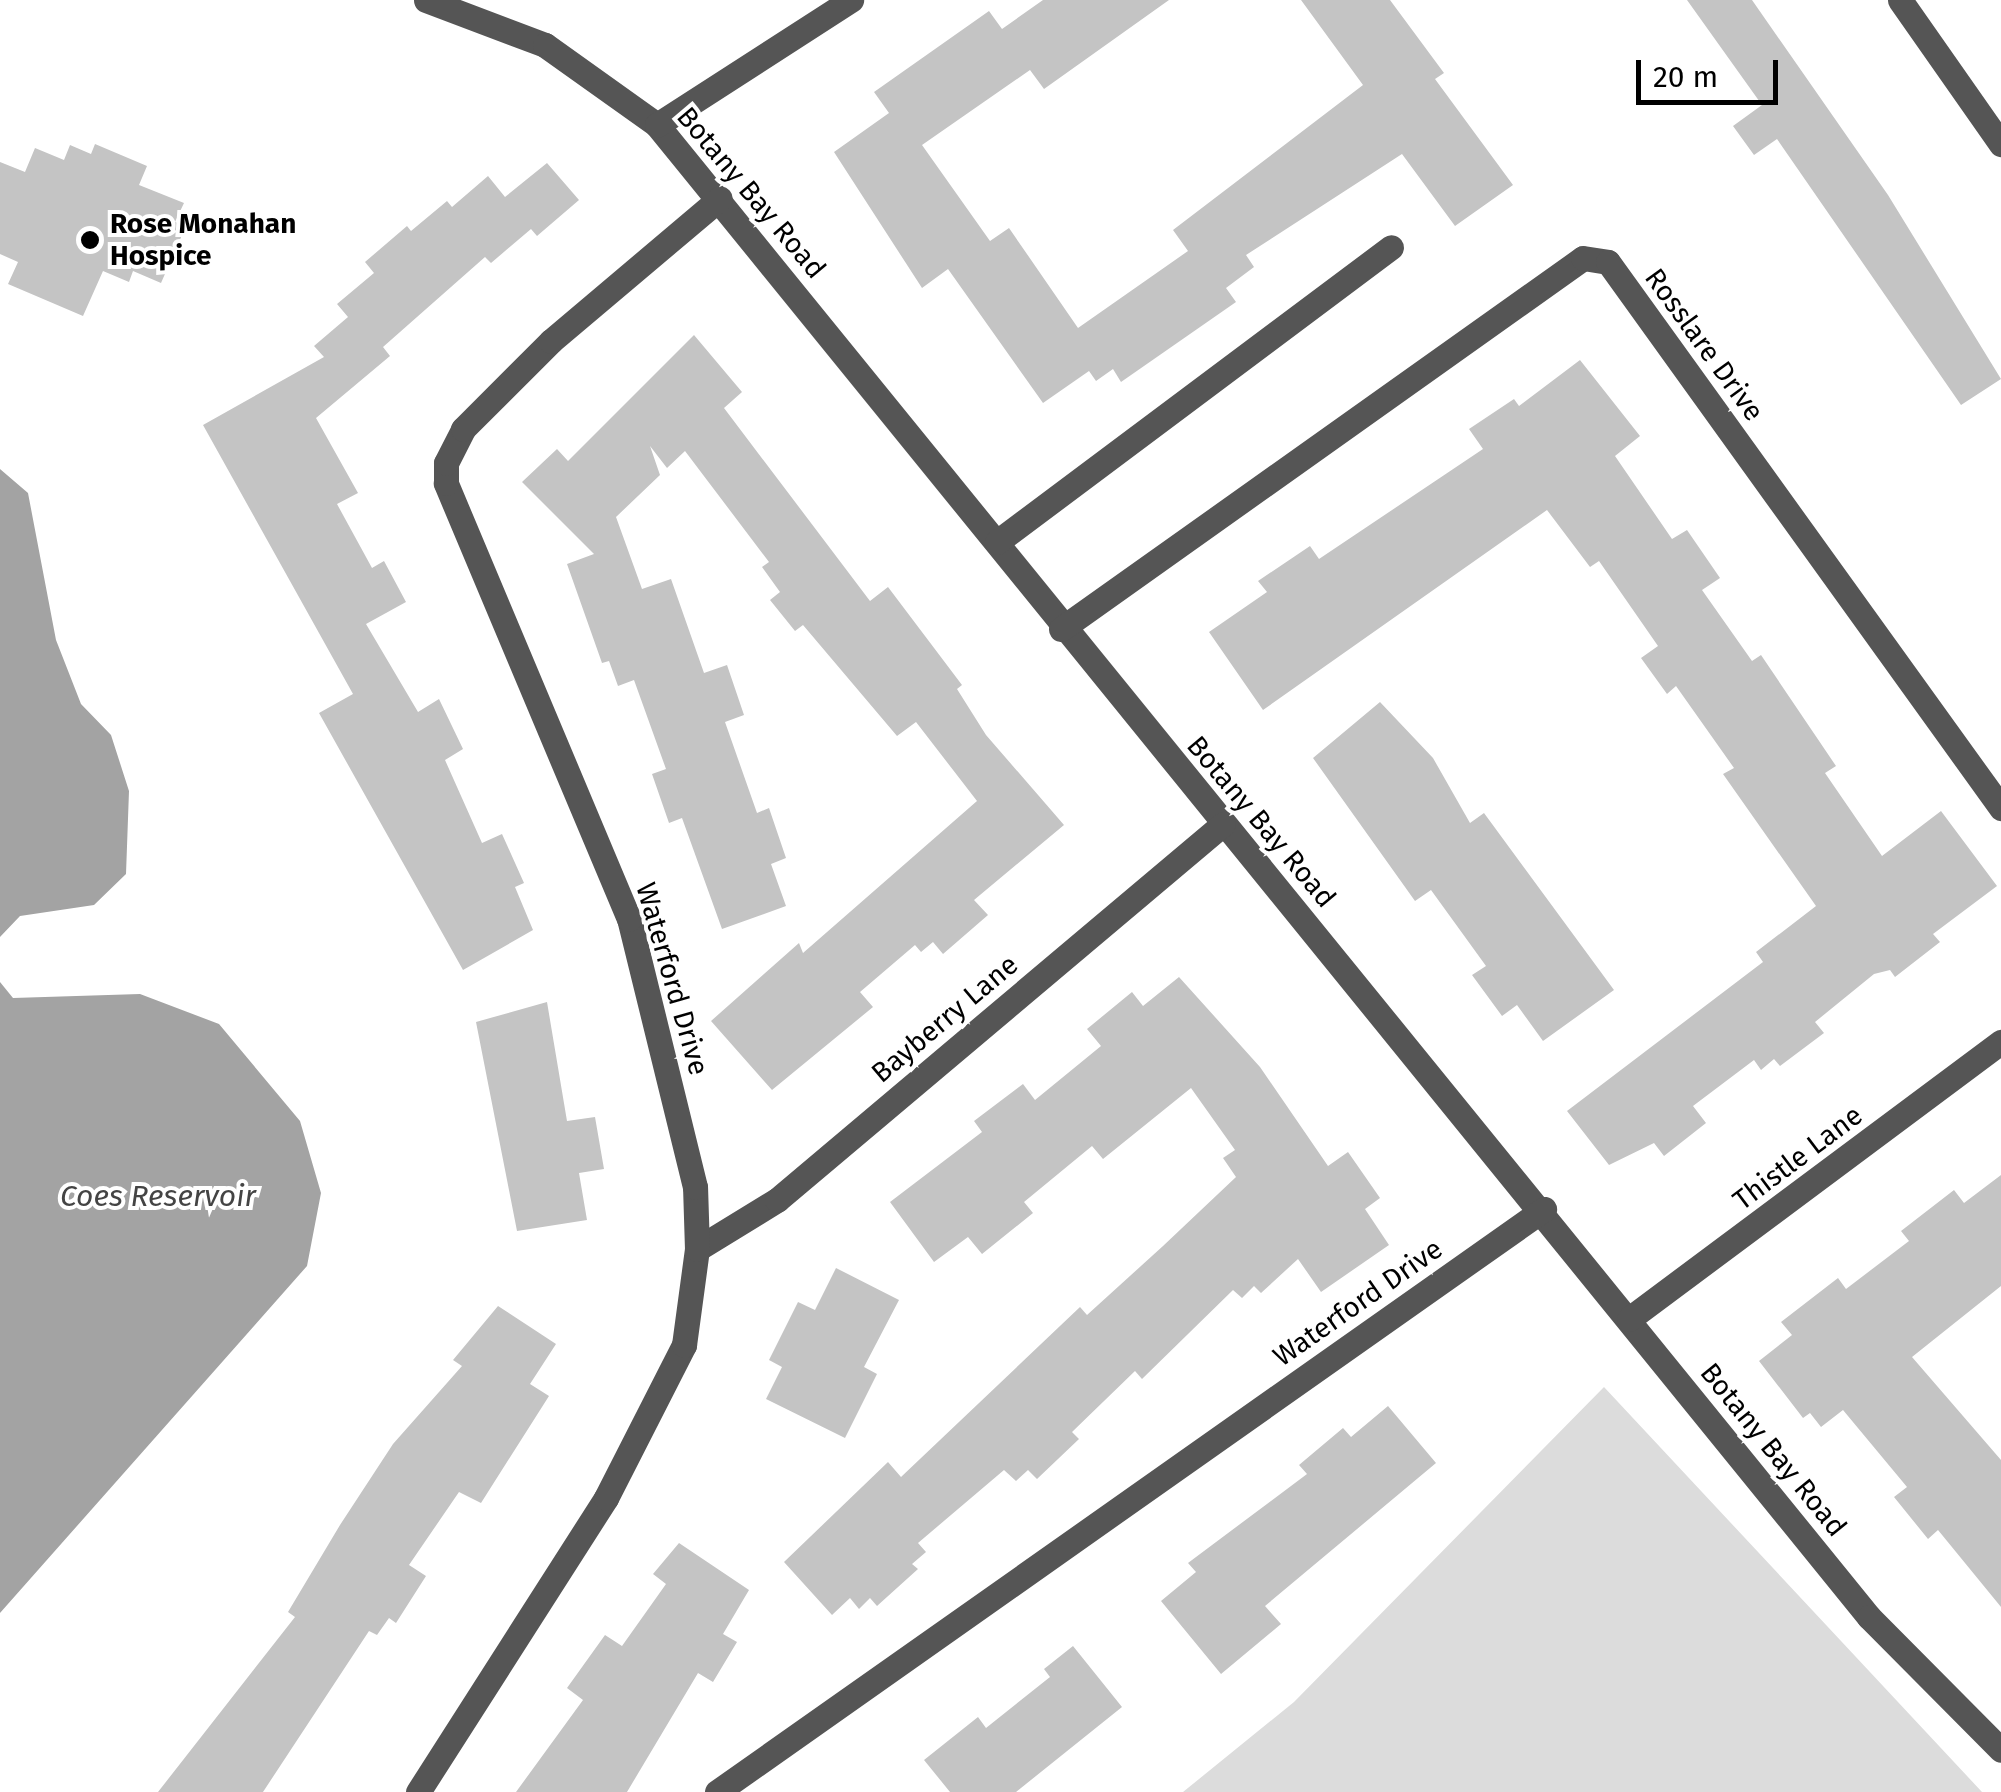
<!DOCTYPE html>
<html>
<head>
<meta charset="utf-8">
<style>
	body { margin:0 }
	#map { position:relative; width:2001px; height:1792px; overflow:hidden; background:#fff; font-family:"Fira Sans",sans-serif }
	div>[style] { position:absolute }
	[style*='--x'] { left:calc(var(--x)*1px); top:calc(var(--y)*1px); width:calc(var(--w)*1px); rotate:calc(var(--a)*1deg) }
	.green>* { inset:0; background:#dcdcdc }
	.water>* { inset:0; background:#a3a3a3 }
	.building>* { inset:0; background:#c4c4c4 }
	.minor>* { height:25px; margin:-12.5px; padding:0 12.5px; transform-origin:12.5px; border-radius:12.5px; background:#555 }
	.dots>* { width:28px; height:28px; translate:-50% -50%; box-sizing:border-box; border:5px solid #fff; border-radius:50% }
	span { translate:-50% -50%; white-space:nowrap; text-align:center; line-height:1.15; -webkit-text-stroke:8px #fff; paint-order:stroke }
	.street-label { font-size:28px; color:#000 }
	.poi-label { font-size:28px; color:#000; font-weight:700 }
	.left { translate:0 -50%; text-align:left }
	.water-label { font-size:30px; color:#444; font-style:italic }
	.scale { position:absolute; left:1636px; top:60px; width:142px; height:45px; box-sizing:border-box; border:5px solid #000; border-top:0; padding-left:12px; font-size:30px; line-height:35px; white-space:nowrap; color:#000; -webkit-text-stroke:8px #fff; paint-order:stroke }
</style>
</head>
<body>
<div id="map">
	<div class="green">
		<i style="clip-path:polygon(1604px 1387px,1982px 1792px,1183px 1792px,1294px 1702px)"></i>
	</div>
	<div class="water">
		<i style="clip-path:polygon(0 469px,28px 493px,56px 640px,81px 704px,111px 735px,129px 791px,126px 874px,94px 905px,20px 916px,0 937px)"></i>
		<i style="clip-path:polygon(0 982px,13px 998px,140px 994px,219px 1024px,300px 1121px,321px 1193px,307px 1266px,0 1613px)"></i>
	</div>
	<div class="building">
		<i style="clip-path:polygon(1043px 0,1169px 0,1044px 89px,1030px 70px,922px 145px,990px 241px,1009px 228px,1078px 328px,1188px 251px,1173px 230px,1363px 85px,1301px 0,1390px 0,1444px 73px,1435px 79px,1513px 185px,1455px 226px,1402px 154px,1246px 255px,1254px 267px,1226px 288px,1236px 302px,1121px 382px,1113px 369px,1096px 381px,1089px 371px,1043px 403px,948px 269px,922px 288px,834px 152px,889px 113px,874px 92px,989px 11px,1002px 29px)"></i>
		<i style="clip-path:polygon(1687px 0,1752px 0,1888px 195px,2001px 379px,1961px 405px,1777px 139px,1754px 155px,1733px 126px,1762px 105px)"></i>
		<i style="clip-path:polygon(95px 144px,147px 166px,139px 185px,184px 203px,175px 222px,186px 226px,161px 283px,133px 271px,129px 282px,103px 271px,83px 316px,8px 284px,18px 262px,0 254px,0 162px,25px 172px,35px 148px,64px 160px,70px 145px,91px 154px)"></i>
		<i style="clip-path:polygon(547px 163px,579px 200px,537px 236px,531px 229px,491px 263px,485px 257px,383px 347px,390px 356px,316px 418px,358px 493px,337px 504px,372px 568px,384px 561px,406px 602px,366px 624px,418px 712px,439px 699px,463px 749px,445px 760px,482px 843px,502px 834px,524px 883px,515px 887px,533px 930px,463px 970px,319px 713px,353px 694px,203px 425px,324px 357px,314px 346px,348px 317px,337px 304px,374px 273px,365px 262px,407px 226px,411px 231px,447px 201px,452px 207px,488px 176px,505px 197px)"></i>
		<i style="clip-path:polygon(694px 335px,742px 392px,724px 408px,870px 601px,888px 587px,962px 685px,957px 689px,986px 735px,1064px 825px,974px 900px,988px 915px,943px 954px,933px 942px,921px 952px,915px 945px,860px 992px,873px 1007px,772px 1090px,711px 1021px,799px 943px,803px 953px,977px 801px,916px 722px,897px 736px,803px 625px,795px 631px,770px 600px,780px 592px,762px 567px,769px 562px,685px 451px,667px 468px,650px 446px,660px 475px,616px 517px,642px 589px,671px 579px,704px 673px,727px 665px,744px 715px,725px 722px,757px 813px,769px 808px,786px 858px,771px 864px,786px 906px,722px 929px,682px 818px,669px 823px,652px 774px,666px 769px,634px 680px,618px 686px,609px 661px,602px 663px,567px 564px,594px 554px,522px 482px,557px 449px,568px 461px)"></i>
		<i style="clip-path:polygon(1580px 360px,1640px 436px,1615px 456px,1672px 539px,1687px 530px,1720px 578px,1702px 590px,1752px 661px,1761px 655px,1836px 766px,1825px 773px,1882px 856px,1941px 811px,1997px 886px,1933px 934px,1940px 942px,1895px 977px,1890px 970px,1874px 974px,1815px 1022px,1824px 1033px,1780px 1066px,1774px 1059px,1761px 1070px,1754px 1060px,1693px 1106px,1706px 1123px,1664px 1156px,1654px 1143px,1609px 1165px,1567px 1111px,1763px 962px,1756px 952px,1816px 906px,1723px 774px,1734px 768px,1676px 686px,1667px 694px,1641px 658px,1658px 646px,1599px 561px,1590px 567px,1547px 510px,1263px 710px,1209px 632px,1267px 592px,1258px 581px,1310px 546px,1319px 559px,1483px 449px,1469px 429px,1514px 399px,1519px 406px)"></i>
		<i style="clip-path:polygon(1380px 702px,1433px 758px,1470px 823px,1484px 813px,1614px 990px,1543px 1041px,1517px 1005px,1502px 1016px,1472px 975px,1486px 966px,1431px 890px,1415px 901px,1313px 758px)"></i>
		<i style="clip-path:polygon(1179px 977px,1260px 1067px,1328px 1166px,1348px 1152px,1380px 1198px,1365px 1209px,1389px 1245px,1321px 1292px,1298px 1259px,1261px 1293px,1254px 1286px,1242px 1298px,1233px 1290px,1142px 1379px,1135px 1371px,1072px 1432px,1079px 1439px,1037px 1479px,1028px 1470px,1016px 1481px,1004px 1470px,918px 1543px,926px 1552px,912px 1564px,918px 1569px,877px 1606px,870px 1598px,859px 1609px,850px 1598px,832px 1615px,784px 1562px,888px 1462px,901px 1477px,1080px 1307px,1087px 1315px,1163px 1246px,1236px 1177px,1223px 1158px,1235px 1150px,1191px 1088px,1103px 1159px,1092px 1146px,1024px 1202px,1033px 1213px,982px 1254px,968px 1237px,934px 1262px,890px 1202px,982px 1132px,974px 1121px,1023px 1084px,1035px 1100px,1101px 1046px,1087px 1029px,1132px 992px,1143px 1006px)"></i>
		<i style="clip-path:polygon(547px 1002px,567px 1121px,595px 1117px,604px 1169px,579px 1173px,587px 1220px,517px 1231px,476px 1022px)"></i>
		<i style="clip-path:polygon(2001px 1175px,2001px 1286px,1912px 1357px,2001px 1460px,2001px 1607px,1938px 1530px,1928px 1539px,1894px 1497px,1907px 1487px,1843px 1410px,1821px 1427px,1810px 1413px,1803px 1418px,1759px 1361px,1792px 1335px,1781px 1322px,1838px 1278px,1846px 1289px,1909px 1241px,1901px 1231px,1954px 1190px,1964px 1203px)"></i>
		<i style="clip-path:polygon(836px 1268px,899px 1300px,864px 1367px,877px 1374px,845px 1438px,766px 1399px,782px 1367px,769px 1360px,798px 1302px,815px 1310px)"></i>
		<i style="clip-path:polygon(498px 1306px,556px 1344px,530px 1384px,549px 1396px,481px 1503px,459px 1492px,409px 1565px,426px 1576px,396px 1623px,389px 1618px,377px 1635px,369px 1631px,263px 1792px,158px 1792px,295px 1617px,288px 1612px,340px 1525px,393px 1444px,462px 1366px,453px 1360px)"></i>
		<i style="clip-path:polygon(1388px 1406px,1436px 1463px,1265px 1606px,1281px 1624px,1221px 1674px,1161px 1601px,1196px 1572px,1188px 1563px,1307px 1474px,1299px 1465px,1343px 1428px,1351px 1437px)"></i>
		<i style="clip-path:polygon(679px 1543px,749px 1590px,723px 1634px,737px 1642px,713px 1682px,698px 1673px,627px 1792px,516px 1792px,583px 1700px,567px 1688px,605px 1635px,622px 1646px,666px 1584px,653px 1574px)"></i>
		<i style="clip-path:polygon(1073px 1646px,1122px 1707px,1016px 1792px,950px 1792px,924px 1760px,978px 1717px,986px 1728px,1050px 1677px,1044px 1669px)"></i>
	</div>
	<div class="minor">
		<i style="--x:426;--y:0;--w:127;--a:20.7"></i>
		<i style="--x:545;--y:45;--w:138;--a:35.5"></i>
		<i style="--x:657;--y:125;--w:1922;--a:50.91"></i>
		<i style="--x:1869;--y:1617;--w:187;--a:45.2"></i>
		<i style="--x:1900;--y:0;--w:176;--a:55"></i>
		<i style="--x:657;--y:125;--w:231;--a:-32.8"></i>
		<i style="--x:997;--y:542;--w:492;--a:-36.8"></i>
		<i style="--x:1061;--y:629;--w:640;--a:-35.4"></i>
		<i style="--x:1583;--y:258;--w:25;--a:9"></i>
		<i style="--x:1608;--y:262;--w:673;--a:54.25"></i>
		<i style="--x:697;--y:1249;--w:94;--a:-31.5"></i>
		<i style="--x:777;--y:1200;--w:583;--a:-40.13"></i>
		<i style="--x:1629;--y:1319;--w:464;--a:-36.7"></i>
		<i style="--x:418;--y:1792;--w:349;--a:-57.4"></i>
		<i style="--x:606;--y:1498;--w:172;--a:-63"></i>
		<i style="--x:684;--y:1345;--w:97;--a:-82.3"></i>
		<i style="--x:697;--y:1249;--w:62;--a:-91.8"></i>
		<i style="--x:695;--y:1187;--w:276;--a:-103.8"></i>
		<i style="--x:629;--y:919;--w:473;--a:-112.8"></i>
		<i style="--x:446;--y:483;--w:20;--a:-90"></i>
		<i style="--x:446;--y:463;--w:38;--a:-63"></i>
		<i style="--x:463;--y:429;--w:124;--a:-45"></i>
		<i style="--x:551;--y:341;--w:221;--a:-40.2"></i>
		<i style="--x:717;--y:1792;--w:1012;--a:-35.18"></i>
	</div>
	<div class="dots">
		<i style="left:90px;top:240px;background:#000"></i>
	</div>
	<div class="street-label">
		<span style="left:751px;top:193px;rotate:50deg">Botany Bay Road</span>
		<span style="left:1704px;top:345px;rotate:54deg">Rosslare Drive</span>
		<span style="left:1261px;top:822px;rotate:50deg">Botany Bay Road</span>
		<span style="left:672px;top:979px;rotate:74deg">Waterford Drive</span>
		<span style="left:945px;top:1019px;rotate:-40deg">Bayberry Lane</span>
		<span style="left:1798px;top:1158px;rotate:-37deg">Thistle Lane</span>
		<span style="left:1358px;top:1303px;rotate:-35deg">Waterford Drive</span>
		<span style="left:1773px;top:1450px;rotate:51deg">Botany Bay Road</span>
	</div>
	<div class="poi-label">
		<span class="left" style="left:110px;top:240px">Rose Monahan<br>Hospice</span>
	</div>
	<div class="water-label">
		<span style="left:158px;top:1196px">Coes Reservoir</span>
	</div>
	<div class="scale">20 m</div>
</div>
</body>
</html>
